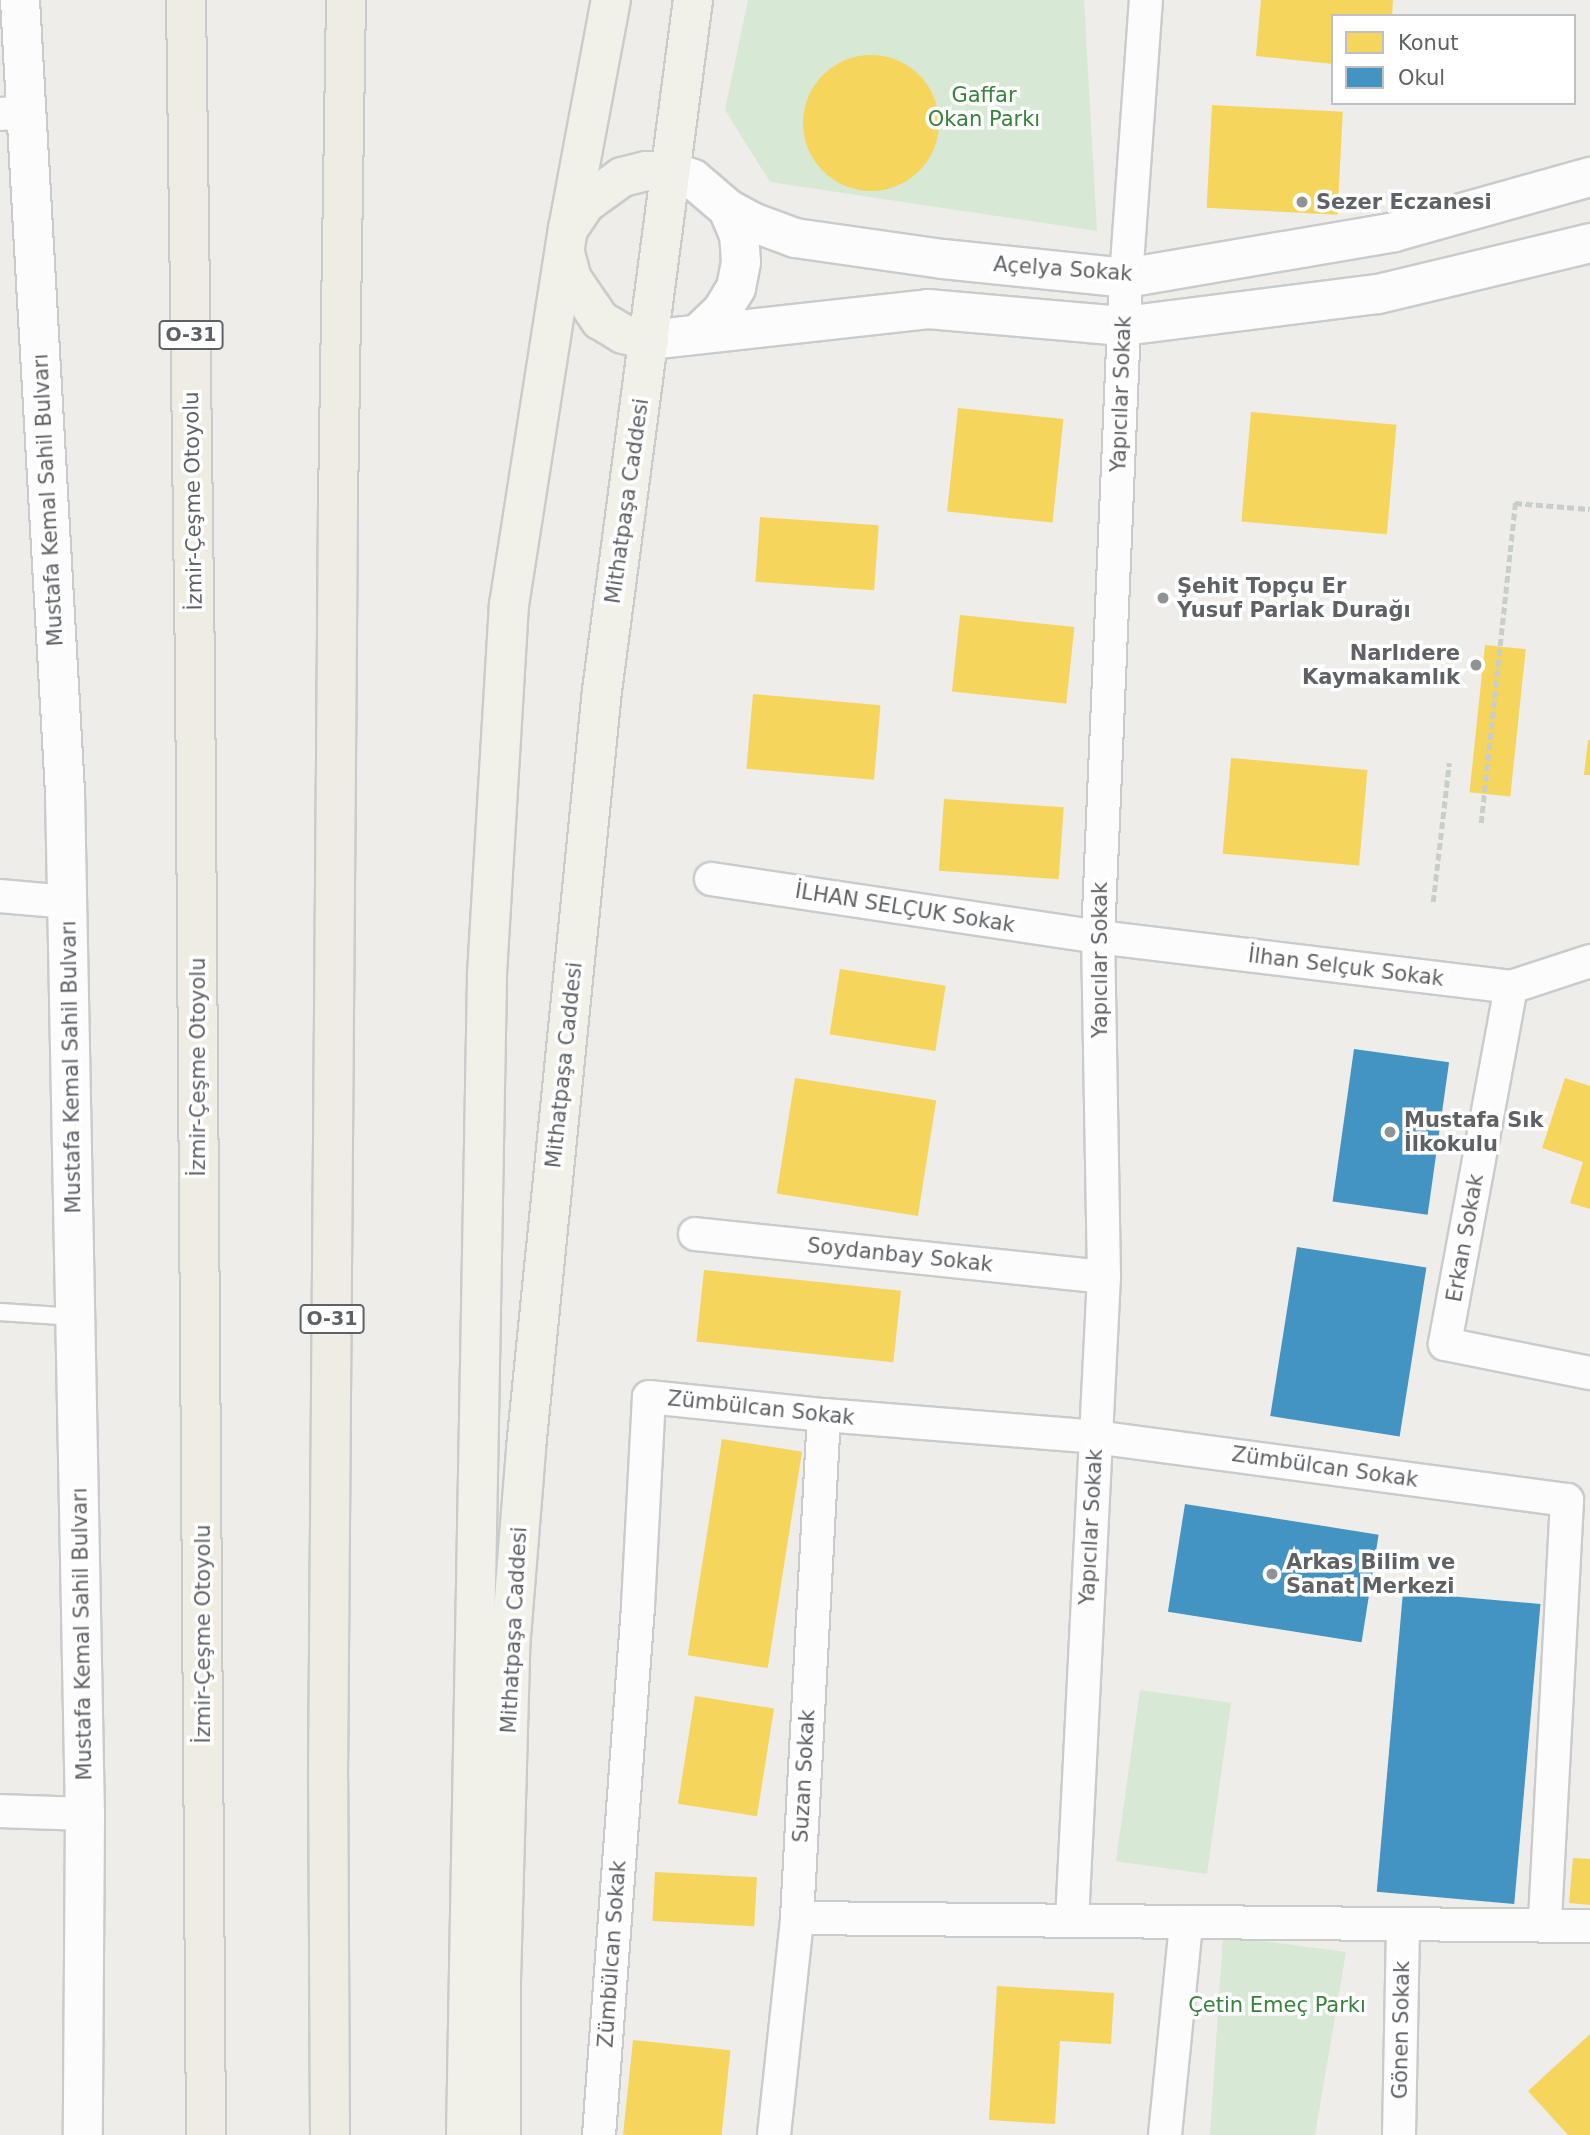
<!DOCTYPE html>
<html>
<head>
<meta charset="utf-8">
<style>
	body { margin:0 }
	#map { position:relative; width:1590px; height:2135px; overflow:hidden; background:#eeede9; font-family:"DejaVu Sans",sans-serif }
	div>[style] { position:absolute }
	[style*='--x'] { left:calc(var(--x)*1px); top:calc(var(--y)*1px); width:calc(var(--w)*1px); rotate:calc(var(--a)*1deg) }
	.green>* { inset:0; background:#d7e9d5; transform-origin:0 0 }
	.homes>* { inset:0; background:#f6d55c; transform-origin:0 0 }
	.round { border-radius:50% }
	.schools>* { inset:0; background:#4393c3; transform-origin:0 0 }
	.path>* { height:4.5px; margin-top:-2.25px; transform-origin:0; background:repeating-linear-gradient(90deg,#cacecb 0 7px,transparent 0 10.5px) }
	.roads { filter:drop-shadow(2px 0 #cacbcb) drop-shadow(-2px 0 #cacbcb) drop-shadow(0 2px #cacbcb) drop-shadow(0 -2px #cacbcb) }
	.lane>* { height:16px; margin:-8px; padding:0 8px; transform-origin:8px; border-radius:8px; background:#fcfcfc }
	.street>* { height:32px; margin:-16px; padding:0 16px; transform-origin:16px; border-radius:16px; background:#fcfcfc }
	.secondary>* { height:38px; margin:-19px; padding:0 19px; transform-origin:19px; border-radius:19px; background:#fcfcfc }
	.primary>* { height:38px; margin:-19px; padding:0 19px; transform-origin:19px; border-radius:19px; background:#f2f1e9 }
	.highway>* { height:38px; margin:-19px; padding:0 19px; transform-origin:19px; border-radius:19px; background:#efece3 }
	.dots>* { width:19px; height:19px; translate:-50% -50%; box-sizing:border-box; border:4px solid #fff; border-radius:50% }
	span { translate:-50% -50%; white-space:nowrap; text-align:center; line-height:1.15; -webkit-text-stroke:7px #fff; paint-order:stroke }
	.shield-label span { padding:2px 5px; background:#fff; border:2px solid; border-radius:5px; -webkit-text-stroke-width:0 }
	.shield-label { font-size:19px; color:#5e6266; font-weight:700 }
	.park-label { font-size:21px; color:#39823d }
	.poi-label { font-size:21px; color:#5e6266; font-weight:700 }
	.left { translate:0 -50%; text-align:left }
	.right { translate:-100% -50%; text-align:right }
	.street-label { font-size:21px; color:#5e6266 }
	.legend { position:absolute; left:1331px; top:14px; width:245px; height:91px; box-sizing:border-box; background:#fff; border:2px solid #bfc0c2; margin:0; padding:9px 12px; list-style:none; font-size:21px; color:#5e6266 }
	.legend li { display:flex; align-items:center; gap:14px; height:35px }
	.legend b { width:35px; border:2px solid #bfc0c2 }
</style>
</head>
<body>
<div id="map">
	<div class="green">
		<i style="clip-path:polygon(748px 0,1084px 0,1097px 231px,770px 182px,725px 110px)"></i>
		<i style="left:1140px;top:1690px;width:92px;height:173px;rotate:8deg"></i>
		<i style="clip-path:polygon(1223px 1936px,1346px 1952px,1315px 2135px,1210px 2135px)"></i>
	</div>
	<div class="homes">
		<i style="clip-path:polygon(1261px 0,1393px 0,1392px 16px,1333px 16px,1333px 64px,1256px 56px)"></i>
		<i class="round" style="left:803px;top:55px;width:136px;height:136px"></i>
		<i style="left:1212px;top:105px;width:131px;height:103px;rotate:3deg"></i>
		<i style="left:958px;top:408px;width:106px;height:104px;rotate:6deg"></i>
		<i style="left:1251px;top:412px;width:146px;height:110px;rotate:5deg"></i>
		<i style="left:760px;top:517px;width:119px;height:65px;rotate:4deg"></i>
		<i style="left:960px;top:615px;width:115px;height:77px;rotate:6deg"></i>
		<i style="left:1485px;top:645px;width:41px;height:148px;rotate:6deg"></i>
		<i style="left:753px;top:694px;width:128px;height:75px;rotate:5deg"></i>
		<i style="clip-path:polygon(1588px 740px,1590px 740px,1590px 775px,1584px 775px)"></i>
		<i style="left:1231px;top:758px;width:137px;height:96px;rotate:5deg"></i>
		<i style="left:944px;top:799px;width:120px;height:72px;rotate:4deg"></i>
		<i style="left:840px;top:969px;width:107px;height:66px;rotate:9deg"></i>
		<i style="left:795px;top:1078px;width:143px;height:117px;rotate:9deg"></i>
		<i style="clip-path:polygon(1565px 1078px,1590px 1086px,1590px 1209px,1570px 1203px,1583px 1162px,1542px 1148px)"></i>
		<i style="left:704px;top:1270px;width:198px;height:72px;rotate:6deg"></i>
		<i style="left:722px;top:1439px;width:81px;height:219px;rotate:9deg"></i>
		<i style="left:695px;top:1696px;width:80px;height:109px;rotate:9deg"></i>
		<i style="clip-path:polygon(1573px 1858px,1590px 1859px,1590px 1905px,1569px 1903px)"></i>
		<i style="left:655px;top:1872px;width:102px;height:49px;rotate:3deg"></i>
		<i style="clip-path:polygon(997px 1986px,1114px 1993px,1111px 2044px,1060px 2041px,1055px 2124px,989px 2120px)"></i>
		<i style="clip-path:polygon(1590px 2034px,1590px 2135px,1568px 2135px,1528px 2091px)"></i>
		<i style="left:633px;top:2040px;width:98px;height:95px;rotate:6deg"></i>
	</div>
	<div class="schools">
		<i style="left:1354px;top:1049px;width:96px;height:154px;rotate:8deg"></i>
		<i style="left:1297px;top:1247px;width:131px;height:171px;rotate:9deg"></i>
		<i style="left:1185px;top:1504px;width:196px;height:109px;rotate:9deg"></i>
		<i style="left:1403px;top:1592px;width:138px;height:301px;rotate:5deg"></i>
	</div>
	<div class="path">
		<i style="--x:1481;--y:823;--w:322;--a:-83.9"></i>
		<i style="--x:1515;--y:503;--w:75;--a:4.6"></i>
		<i style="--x:1433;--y:902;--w:140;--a:-83.4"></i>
	</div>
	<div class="roads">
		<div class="lane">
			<i style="--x:0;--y:1312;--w:76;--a:3.8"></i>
		</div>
		<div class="street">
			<i style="--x:0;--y:114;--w:25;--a:-2"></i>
			<i style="--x:711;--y:879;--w:391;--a:8.5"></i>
			<i style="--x:1098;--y:937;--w:416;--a:6.9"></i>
			<i style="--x:1511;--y:987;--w:83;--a:-18.2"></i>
			<i style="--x:0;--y:896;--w:68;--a:5"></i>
			<i style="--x:1511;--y:987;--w:363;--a:100.5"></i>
			<i style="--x:1445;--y:1344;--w:148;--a:11.3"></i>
			<i style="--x:695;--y:1234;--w:411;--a:6"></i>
			<i style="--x:0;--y:1811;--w:85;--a:2"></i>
			<i style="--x:797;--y:1918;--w:793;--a:0.58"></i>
			<i style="--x:1072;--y:1921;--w:645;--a:-87.16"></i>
			<i style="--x:1104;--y:1277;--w:340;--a:-91"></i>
			<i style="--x:1098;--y:937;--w:660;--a:-87.57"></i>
			<i style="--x:1126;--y:278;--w:279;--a:-85.9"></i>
			<i style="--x:599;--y:2135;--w:530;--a:-85.78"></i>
			<i style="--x:638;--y:1606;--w:209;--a:-87"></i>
			<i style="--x:649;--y:1397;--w:176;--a:5.9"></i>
			<i style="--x:824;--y:1415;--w:272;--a:4.6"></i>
			<i style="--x:1095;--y:1437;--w:476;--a:7.6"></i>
			<i style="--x:1567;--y:1500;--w:426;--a:93"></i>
			<i style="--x:774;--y:2135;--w:218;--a:-83.9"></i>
			<i style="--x:797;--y:1918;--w:504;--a:-86.93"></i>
			<i style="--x:1165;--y:2135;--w:213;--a:-84.3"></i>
			<i style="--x:1399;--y:2135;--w:209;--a:-88.9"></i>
		</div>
		<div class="secondary">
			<i style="--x:20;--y:0;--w:794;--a:86.75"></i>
			<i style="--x:65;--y:793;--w:1021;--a:88.88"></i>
			<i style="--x:85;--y:1814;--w:321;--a:90.4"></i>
			<i style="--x:670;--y:171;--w:24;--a:19"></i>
			<i style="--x:693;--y:179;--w:46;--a:40.6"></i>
			<i style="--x:728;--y:209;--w:27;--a:28"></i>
			<i style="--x:752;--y:222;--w:46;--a:20.4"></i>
			<i style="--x:795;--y:238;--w:149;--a:8.1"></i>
			<i style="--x:943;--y:259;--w:184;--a:5.9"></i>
			<i style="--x:1126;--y:278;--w:272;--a:-9.7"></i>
			<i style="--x:1394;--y:232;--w:204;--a:-15.7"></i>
			<i style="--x:698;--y:334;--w:33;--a:-44"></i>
			<i style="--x:722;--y:311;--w:27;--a:-59"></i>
			<i style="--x:736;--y:288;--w:26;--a:-79"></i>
			<i style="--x:741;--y:262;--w:27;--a:-94"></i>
			<i style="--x:739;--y:235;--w:28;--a:-113"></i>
			<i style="--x:649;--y:340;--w:281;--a:-6.3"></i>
			<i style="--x:928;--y:309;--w:197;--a:5"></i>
			<i style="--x:1124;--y:326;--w:256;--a:-7.2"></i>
			<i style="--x:1378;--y:294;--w:218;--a:-13.5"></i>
		</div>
		<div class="primary">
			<i style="--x:569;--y:228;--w:29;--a:-56"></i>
			<i style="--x:585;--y:204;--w:46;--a:-36.1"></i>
			<i style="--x:622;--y:177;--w:25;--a:-14"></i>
			<i style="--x:646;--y:171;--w:24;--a:0"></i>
			<i style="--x:565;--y:253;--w:27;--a:75"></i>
			<i style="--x:572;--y:279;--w:50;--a:55.7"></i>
			<i style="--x:600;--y:320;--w:27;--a:31"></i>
			<i style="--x:623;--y:334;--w:27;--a:13"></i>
			<i style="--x:466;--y:2135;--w:1161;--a:-88.96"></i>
			<i style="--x:487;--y:974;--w:370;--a:-86.6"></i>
			<i style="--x:509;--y:605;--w:381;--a:-81.1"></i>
			<i style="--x:568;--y:229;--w:233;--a:-79.4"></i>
			<i style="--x:501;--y:2135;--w:155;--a:-90"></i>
			<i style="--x:501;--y:1980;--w:331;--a:-88.4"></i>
			<i style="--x:510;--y:1649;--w:202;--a:-85.4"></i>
			<i style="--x:526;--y:1448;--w:761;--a:-84.27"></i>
			<i style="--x:602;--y:691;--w:697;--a:-82.5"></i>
		</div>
		<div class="highway">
			<i style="--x:186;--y:0;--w:671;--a:89.23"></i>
			<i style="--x:195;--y:671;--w:1464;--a:89.57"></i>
			<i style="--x:330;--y:2135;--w:357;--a:-90.3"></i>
			<i style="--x:328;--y:1778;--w:1275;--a:-89.55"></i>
			<i style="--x:338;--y:503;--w:503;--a:-89.09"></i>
		</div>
	</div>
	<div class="dots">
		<i style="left:1302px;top:202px;background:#909394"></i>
		<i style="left:1163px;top:598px;background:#909394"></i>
		<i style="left:1476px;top:665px;background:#909394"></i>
		<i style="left:1390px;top:1132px;background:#909394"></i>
		<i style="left:1272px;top:1574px;background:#909394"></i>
	</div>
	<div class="shield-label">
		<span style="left:191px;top:335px">O-31</span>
		<span style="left:332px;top:1319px">O-31</span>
	</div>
	<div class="park-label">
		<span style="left:984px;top:107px">Gaffar<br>Okan Parkı</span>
		<span style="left:1277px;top:2005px">Çetin Emeç Parkı</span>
	</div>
	<div class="poi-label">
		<span class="left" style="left:1316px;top:202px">Sezer Eczanesi</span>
		<span class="left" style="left:1177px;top:598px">Şehit Topçu Er<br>Yusuf Parlak Durağı</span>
		<span class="right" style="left:1460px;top:665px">Narlıdere<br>Kaymakamlık</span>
		<span class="left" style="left:1404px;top:1132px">Mustafa Sık<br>İlkokulu</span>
		<span class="left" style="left:1286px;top:1574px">Arkas Bilim ve<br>Sanat Merkezi</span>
	</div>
	<div class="street-label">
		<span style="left:1063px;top:269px;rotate:4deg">Açelya Sokak</span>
		<span style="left:1121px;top:394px;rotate:-88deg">Yapıcılar Sokak</span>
		<span style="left:48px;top:500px;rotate:-93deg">Mustafa Kemal Sahil Bulvarı</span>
		<span style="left:193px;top:501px;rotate:-91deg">İzmir-Çeşme Otoyolu</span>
		<span style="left:627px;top:501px;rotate:-82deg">Mithatpaşa Caddesi</span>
		<span style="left:905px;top:908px;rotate:9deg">İLHAN SELÇUK Sokak</span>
		<span style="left:1100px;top:960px;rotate:-90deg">Yapıcılar Sokak</span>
		<span style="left:1346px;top:967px;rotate:7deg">İlhan Selçuk Sokak</span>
		<span style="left:564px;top:1065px;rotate:-84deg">Mithatpaşa Caddesi</span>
		<span style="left:71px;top:1067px;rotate:-91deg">Mustafa Kemal Sahil Bulvarı</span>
		<span style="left:198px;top:1067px;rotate:-90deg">İzmir-Çeşme Otoyolu</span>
		<span style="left:1465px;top:1238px;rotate:-80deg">Erkan Sokak</span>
		<span style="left:900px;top:1255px;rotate:6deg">Soydanbay Sokak</span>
		<span style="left:761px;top:1408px;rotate:6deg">Zümbülcan Sokak</span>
		<span style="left:1325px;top:1467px;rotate:8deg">Zümbülcan Sokak</span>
		<span style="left:1091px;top:1527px;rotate:-87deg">Yapıcılar Sokak</span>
		<span style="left:514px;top:1630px;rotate:-87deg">Mithatpaşa Caddesi</span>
		<span style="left:82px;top:1634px;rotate:-91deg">Mustafa Kemal Sahil Bulvarı</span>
		<span style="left:203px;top:1634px;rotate:-90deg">İzmir-Çeşme Otoyolu</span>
		<span style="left:804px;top:1776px;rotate:-87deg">Suzan Sokak</span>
		<span style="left:612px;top:1954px;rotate:-86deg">Zümbülcan Sokak</span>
		<span style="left:1401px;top:2030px;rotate:-89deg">Gönen Sokak</span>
	</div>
	<ul class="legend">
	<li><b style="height:19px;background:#f6d55c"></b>Konut</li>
	<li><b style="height:19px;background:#4393c3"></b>Okul</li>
	</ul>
</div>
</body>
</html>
